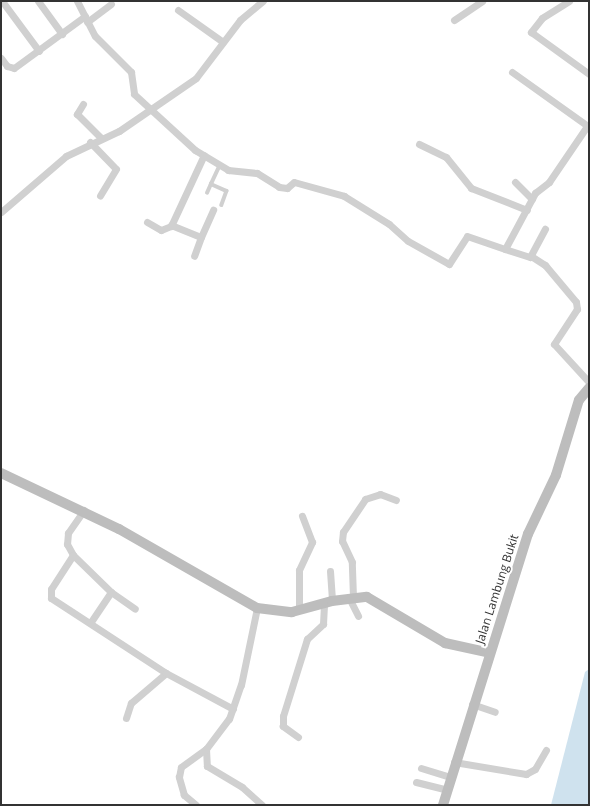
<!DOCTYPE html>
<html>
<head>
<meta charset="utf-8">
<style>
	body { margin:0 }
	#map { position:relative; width:590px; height:806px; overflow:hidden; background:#fff; font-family:"Open Sans",sans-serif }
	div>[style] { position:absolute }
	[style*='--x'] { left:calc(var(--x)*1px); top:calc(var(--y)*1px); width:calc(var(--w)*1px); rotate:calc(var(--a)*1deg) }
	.water>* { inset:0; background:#cfe2ee }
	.lane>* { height:3.5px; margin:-1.75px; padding:0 1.75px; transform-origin:1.75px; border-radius:1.75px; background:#d0d0d0 }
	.street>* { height:7px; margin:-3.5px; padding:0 3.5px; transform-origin:3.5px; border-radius:3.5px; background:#d0d0d0 }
	.secondary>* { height:10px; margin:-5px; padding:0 5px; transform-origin:5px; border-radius:5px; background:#bdbdbd }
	span { translate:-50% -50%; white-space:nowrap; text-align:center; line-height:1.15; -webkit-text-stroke:4px #fff; paint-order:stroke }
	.street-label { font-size:12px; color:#333 }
	.frame { position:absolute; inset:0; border:2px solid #333; pointer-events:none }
</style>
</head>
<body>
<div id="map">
	<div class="water">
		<i style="clip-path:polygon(589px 669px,589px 805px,551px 805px,585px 672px)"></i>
	</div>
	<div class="lane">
		<i style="--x:211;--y:184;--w:21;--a:-65"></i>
		<i style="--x:207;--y:193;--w:10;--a:-66"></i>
		<i style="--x:211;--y:184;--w:17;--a:24"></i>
		<i style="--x:227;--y:191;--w:15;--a:110"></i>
	</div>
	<div class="street">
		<i style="--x:2;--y:1;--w:62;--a:53.5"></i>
		<i style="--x:38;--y:1;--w:41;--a:54"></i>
		<i style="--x:77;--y:1;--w:39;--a:63"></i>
		<i style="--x:95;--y:36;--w:51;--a:45"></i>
		<i style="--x:131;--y:72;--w:22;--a:82"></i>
		<i style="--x:134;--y:94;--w:83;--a:42.6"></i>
		<i style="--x:195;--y:150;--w:39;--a:31"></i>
		<i style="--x:228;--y:170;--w:29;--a:6"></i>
		<i style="--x:257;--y:173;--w:26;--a:32"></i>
		<i style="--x:279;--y:187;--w:8;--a:7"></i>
		<i style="--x:287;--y:188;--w:9;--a:-41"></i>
		<i style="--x:294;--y:182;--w:52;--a:15.6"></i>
		<i style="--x:344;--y:196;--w:53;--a:31.9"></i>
		<i style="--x:389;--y:224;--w:25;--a:42"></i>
		<i style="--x:408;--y:241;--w:47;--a:29.3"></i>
		<i style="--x:449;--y:264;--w:33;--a:-57"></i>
		<i style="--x:467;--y:236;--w:40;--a:18.9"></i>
		<i style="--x:505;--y:249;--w:64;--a:-61.8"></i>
		<i style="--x:535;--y:193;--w:18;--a:-38"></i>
		<i style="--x:549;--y:182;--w:68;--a:-55.8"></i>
		<i style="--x:569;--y:1;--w:32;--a:148"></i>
		<i style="--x:542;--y:18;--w:18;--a:128"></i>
		<i style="--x:531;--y:32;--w:72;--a:35.9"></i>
		<i style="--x:178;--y:10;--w:55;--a:35.4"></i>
		<i style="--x:454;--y:20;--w:34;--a:-34"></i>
		<i style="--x:87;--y:22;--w:30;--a:-37"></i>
		<i style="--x:1;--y:58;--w:10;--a:53"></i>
		<i style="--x:7;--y:66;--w:7;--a:16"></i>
		<i style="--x:14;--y:68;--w:88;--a:-36.2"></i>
		<i style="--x:512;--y:72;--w:95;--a:35.5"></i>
		<i style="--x:83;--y:104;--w:12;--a:121"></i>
		<i style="--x:77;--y:114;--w:34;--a:45"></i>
		<i style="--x:90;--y:142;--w:37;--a:46"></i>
		<i style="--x:116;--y:169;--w:31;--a:121"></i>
		<i style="--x:419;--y:144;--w:30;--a:26"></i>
		<i style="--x:446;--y:157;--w:40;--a:51"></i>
		<i style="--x:471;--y:188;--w:60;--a:21.4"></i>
		<i style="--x:515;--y:182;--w:24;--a:45"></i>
		<i style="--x:1;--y:212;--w:86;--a:-40.7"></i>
		<i style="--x:66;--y:156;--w:59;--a:-25.3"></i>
		<i style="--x:119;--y:131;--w:93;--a:-34.5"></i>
		<i style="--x:196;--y:78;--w:73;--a:-52.8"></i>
		<i style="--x:240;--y:20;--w:30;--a:-40"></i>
		<i style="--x:147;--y:222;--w:16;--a:30"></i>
		<i style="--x:161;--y:230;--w:11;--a:-22"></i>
		<i style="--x:171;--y:226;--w:78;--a:-65.1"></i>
		<i style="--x:171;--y:225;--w:32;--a:22"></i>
		<i style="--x:201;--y:237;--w:20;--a:110"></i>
		<i style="--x:201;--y:237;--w:30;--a:-66"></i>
		<i style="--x:505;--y:249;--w:26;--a:18"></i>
		<i style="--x:530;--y:257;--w:32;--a:-62"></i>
		<i style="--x:531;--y:256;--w:17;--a:33"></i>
		<i style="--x:545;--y:265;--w:48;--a:50"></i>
		<i style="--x:576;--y:302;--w:7;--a:82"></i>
		<i style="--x:577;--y:309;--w:42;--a:123.3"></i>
		<i style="--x:554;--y:344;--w:52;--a:47.4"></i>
		<i style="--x:84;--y:510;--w:28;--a:125"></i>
		<i style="--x:68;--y:533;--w:11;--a:95"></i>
		<i style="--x:67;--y:544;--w:13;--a:61"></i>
		<i style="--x:73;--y:555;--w:40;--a:122.9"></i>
		<i style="--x:51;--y:589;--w:9;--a:90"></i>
		<i style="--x:51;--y:598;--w:137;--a:33.1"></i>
		<i style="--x:73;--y:555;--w:53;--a:44.2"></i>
		<i style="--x:111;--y:592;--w:37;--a:124"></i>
		<i style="--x:330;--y:571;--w:30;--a:86"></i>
		<i style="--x:111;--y:592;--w:29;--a:35"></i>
		<i style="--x:353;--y:597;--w:35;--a:-92"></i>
		<i style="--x:352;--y:562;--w:23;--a:-115"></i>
		<i style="--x:342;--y:541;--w:9;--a:-84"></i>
		<i style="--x:343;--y:532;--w:40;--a:-56"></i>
		<i style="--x:365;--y:499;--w:16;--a:-18"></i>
		<i style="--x:380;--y:494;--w:17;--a:21"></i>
		<i style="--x:349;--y:598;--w:20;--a:63"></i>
		<i style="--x:299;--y:610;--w:40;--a:-90"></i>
		<i style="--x:299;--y:570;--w:31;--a:-65"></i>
		<i style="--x:312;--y:542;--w:28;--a:-111"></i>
		<i style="--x:472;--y:704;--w:24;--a:19"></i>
		<i style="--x:126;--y:718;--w:16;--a:-72"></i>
		<i style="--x:131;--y:703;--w:46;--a:-40.6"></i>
		<i style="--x:166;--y:673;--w:76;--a:28.2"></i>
		<i style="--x:298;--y:737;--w:19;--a:-144"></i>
		<i style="--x:283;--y:726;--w:10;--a:-90"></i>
		<i style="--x:283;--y:716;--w:81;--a:-72.7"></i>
		<i style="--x:307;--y:639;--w:22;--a:-43"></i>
		<i style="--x:323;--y:624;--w:21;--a:-87"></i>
		<i style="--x:206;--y:749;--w:17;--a:87"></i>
		<i style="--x:207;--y:766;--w:41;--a:31"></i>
		<i style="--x:242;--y:787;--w:27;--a:42"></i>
		<i style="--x:454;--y:762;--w:73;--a:9.5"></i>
		<i style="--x:526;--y:774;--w:10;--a:-29"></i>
		<i style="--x:535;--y:769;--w:22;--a:-60"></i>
		<i style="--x:421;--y:768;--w:31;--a:17"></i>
		<i style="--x:416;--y:782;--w:32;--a:14"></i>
		<i style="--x:196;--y:805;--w:16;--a:-140"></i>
		<i style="--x:184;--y:795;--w:19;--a:-106"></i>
		<i style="--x:179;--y:777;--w:10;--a:-79"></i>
		<i style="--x:181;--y:767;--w:31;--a:-36"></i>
		<i style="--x:206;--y:749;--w:38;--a:-53"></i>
		<i style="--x:229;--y:719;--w:36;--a:-71"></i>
		<i style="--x:241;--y:685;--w:79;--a:-78.3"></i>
	</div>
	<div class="secondary">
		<i style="--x:1;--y:473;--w:131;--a:25.4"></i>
		<i style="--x:119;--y:529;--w:159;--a:29.8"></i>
		<i style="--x:257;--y:608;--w:35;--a:7"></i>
		<i style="--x:292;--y:612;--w:41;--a:-15.4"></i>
		<i style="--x:332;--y:601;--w:35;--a:-7"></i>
		<i style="--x:367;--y:597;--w:91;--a:30.5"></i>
		<i style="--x:445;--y:643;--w:46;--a:12.5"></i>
		<i style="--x:443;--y:805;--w:284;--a:-72.6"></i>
		<i style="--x:528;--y:534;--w:65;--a:-64.6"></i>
		<i style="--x:556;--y:475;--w:78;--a:-73"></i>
		<i style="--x:579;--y:400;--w:16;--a:-50"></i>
	</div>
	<div class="street-label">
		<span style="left:497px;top:589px;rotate:-72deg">Jalan Lambung Bukit</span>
	</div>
	<div class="frame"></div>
</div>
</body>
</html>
